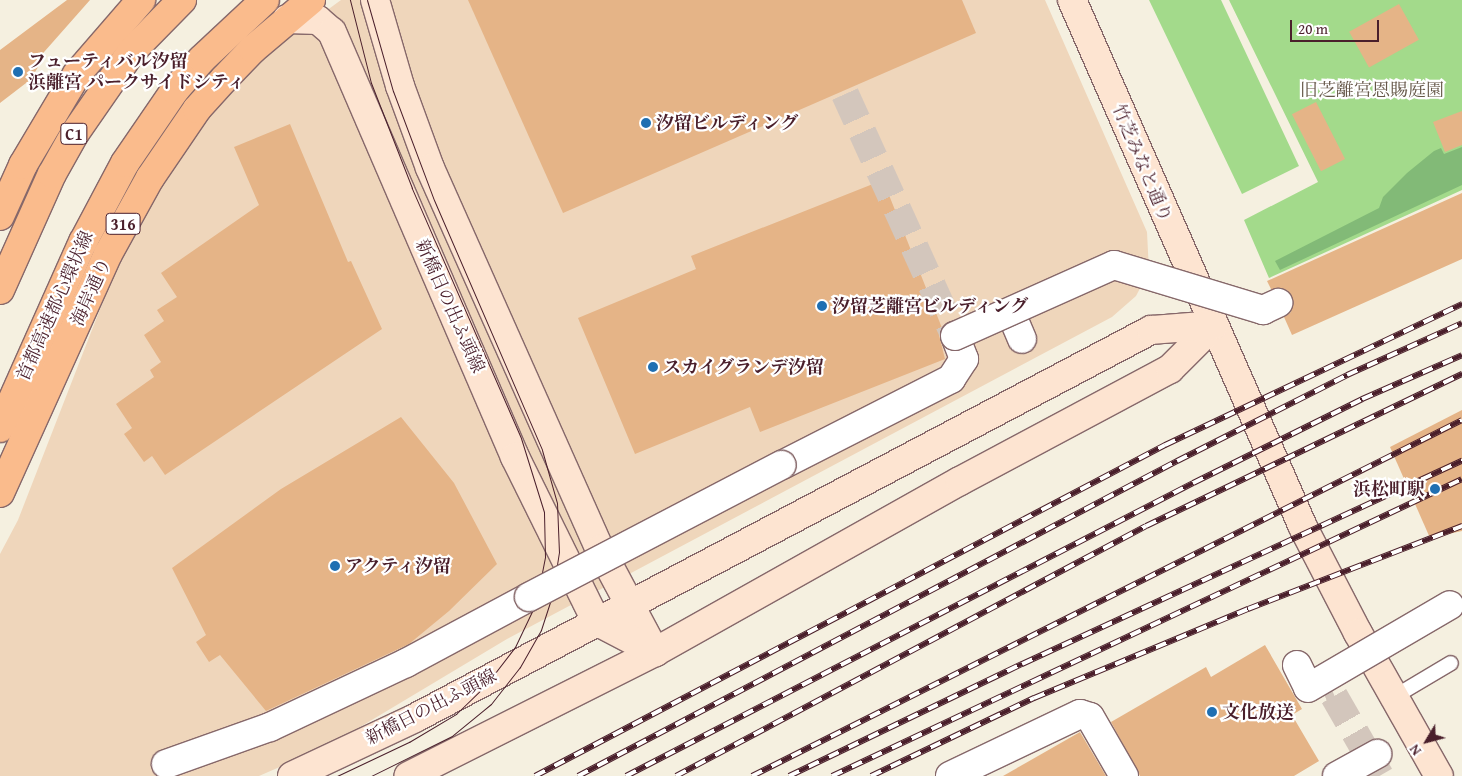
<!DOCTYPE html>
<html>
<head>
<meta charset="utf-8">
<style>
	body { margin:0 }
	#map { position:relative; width:1462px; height:776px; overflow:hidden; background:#f5f0e0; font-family:"Gentium Book Plus","Noto Serif JP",serif }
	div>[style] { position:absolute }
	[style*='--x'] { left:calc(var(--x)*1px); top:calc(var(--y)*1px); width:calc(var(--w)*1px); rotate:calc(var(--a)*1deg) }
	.built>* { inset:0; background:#efd6bb }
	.green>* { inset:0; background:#a3da8b }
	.forest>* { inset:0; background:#82ba77 }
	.building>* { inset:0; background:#e5b487; transform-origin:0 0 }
	.street-tunnel>* { height:28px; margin-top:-14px; transform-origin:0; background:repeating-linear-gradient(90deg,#d3c6bc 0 28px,transparent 0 42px) }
	.roads { filter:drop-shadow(1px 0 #86686a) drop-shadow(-1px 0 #86686a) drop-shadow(0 1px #86686a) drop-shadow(0 -1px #86686a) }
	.lane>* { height:14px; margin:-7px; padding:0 7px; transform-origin:7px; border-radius:7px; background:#fff }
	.street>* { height:28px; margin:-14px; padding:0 14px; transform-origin:14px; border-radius:14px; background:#fff }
	.secondary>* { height:28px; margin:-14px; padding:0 14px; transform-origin:14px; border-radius:14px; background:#fde4d1 }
	.primary>* { height:28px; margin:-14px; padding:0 14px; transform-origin:14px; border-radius:14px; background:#fabb8c }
	.highway>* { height:28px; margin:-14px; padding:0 14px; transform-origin:14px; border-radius:14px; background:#fabb8c }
	.tram>* { height:1px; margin:-0.5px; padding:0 0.5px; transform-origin:0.5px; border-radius:0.5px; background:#4a1f2b }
	.rail>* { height:5.5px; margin-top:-2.75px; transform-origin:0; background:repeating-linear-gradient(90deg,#fff 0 11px,#4a1f2b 0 22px); box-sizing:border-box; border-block:1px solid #4a1f2b }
	.bridges { filter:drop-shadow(1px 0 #86686a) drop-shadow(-1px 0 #86686a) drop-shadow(0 1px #86686a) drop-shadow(0 -1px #86686a) }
	.street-bridge>* { height:28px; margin:-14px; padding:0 14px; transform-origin:14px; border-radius:14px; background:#fff }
	.dots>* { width:14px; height:14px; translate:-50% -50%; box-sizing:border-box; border:2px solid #fff; border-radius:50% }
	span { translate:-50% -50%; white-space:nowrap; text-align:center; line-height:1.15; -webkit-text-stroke:4.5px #fff; paint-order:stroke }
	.shield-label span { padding:1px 4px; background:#fff; border:1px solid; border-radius:4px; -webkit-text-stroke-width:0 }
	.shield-label { font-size:16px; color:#4a1f2b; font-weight:700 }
	.poi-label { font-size:18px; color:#4a1f2b; font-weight:700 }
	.left { translate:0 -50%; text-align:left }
	.right { translate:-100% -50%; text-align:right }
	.park-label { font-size:18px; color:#655748 }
	.street-label { font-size:18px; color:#4a1f2b }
	.north { position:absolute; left:1402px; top:716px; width:50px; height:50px; -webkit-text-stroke:4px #fff; paint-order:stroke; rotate:233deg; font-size:14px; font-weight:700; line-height:20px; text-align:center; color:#4a1f2b }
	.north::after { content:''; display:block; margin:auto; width:18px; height:22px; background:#4a1f2b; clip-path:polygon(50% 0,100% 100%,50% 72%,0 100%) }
	.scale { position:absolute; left:1290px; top:20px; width:89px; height:22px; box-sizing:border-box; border:2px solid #4a1f2b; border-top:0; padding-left:6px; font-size:15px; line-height:18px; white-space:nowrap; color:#4a1f2b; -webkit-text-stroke:4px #fff; paint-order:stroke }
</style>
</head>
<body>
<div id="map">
	<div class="built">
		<i style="clip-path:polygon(341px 0,1045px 0,1147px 232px,1149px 271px,1136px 296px,1112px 317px,507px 639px,330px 745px,259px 776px,0 776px,0 554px,18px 520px,125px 245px,185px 139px,285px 34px,300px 30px)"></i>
	</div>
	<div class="green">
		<i style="clip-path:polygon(1149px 0,1221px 0,1299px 166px,1242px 194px)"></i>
		<i style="clip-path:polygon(1229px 0,1462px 0,1462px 190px,1269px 278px,1244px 220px,1318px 182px)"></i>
	</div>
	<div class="forest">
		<i style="clip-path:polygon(1462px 147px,1462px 185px,1280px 270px,1275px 261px,1379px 208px,1383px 197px,1407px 173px,1434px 151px,1441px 148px,1444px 154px)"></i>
	</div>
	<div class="building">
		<i style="clip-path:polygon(67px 0,90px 0,37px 60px,40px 64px,30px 80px,0 103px,0 50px)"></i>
		<i style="clip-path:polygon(468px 0,962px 0,976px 33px,563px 213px)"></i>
		<i style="left:1399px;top:4px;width:41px;height:57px;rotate:61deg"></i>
		<i style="left:1316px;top:102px;width:64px;height:27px;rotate:63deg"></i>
		<i style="clip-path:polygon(1462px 111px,1462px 145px,1445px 152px,1433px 122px)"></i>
		<i style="clip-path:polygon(290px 124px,348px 262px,351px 261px,382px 329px,165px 475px,152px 456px,144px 462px,124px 434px,132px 428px,116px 404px,154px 377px,150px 370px,161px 362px,144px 335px,164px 321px,157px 310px,177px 297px,161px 273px,259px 205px,234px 147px)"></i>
		<i style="clip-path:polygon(883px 180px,942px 328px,939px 335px,945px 359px,760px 432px,750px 407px,635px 454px,578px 318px,696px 269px,691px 256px)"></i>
		<i style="clip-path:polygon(1462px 193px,1462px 259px,1292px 335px,1284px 317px,1291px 312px,1292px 297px,1287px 290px,1271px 289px,1267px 281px)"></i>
		<i style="clip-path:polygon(1462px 410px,1462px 531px,1430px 538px,1390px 447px)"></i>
		<i style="clip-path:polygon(401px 417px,454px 483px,497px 564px,449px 611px,409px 644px,266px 711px,220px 655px,209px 662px,196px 642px,206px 635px,172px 568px,281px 489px)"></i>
		<i style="clip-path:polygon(1265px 645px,1302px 709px,1292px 715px,1319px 761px,1294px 776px,1140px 776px,1111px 722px,1206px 667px,1211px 677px)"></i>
		<i style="clip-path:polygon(1080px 732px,1106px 776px,1003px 776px)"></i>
	</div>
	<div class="street-tunnel">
		<i style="--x:845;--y:94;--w:266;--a:65.6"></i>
		<i style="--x:1326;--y:699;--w:9;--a:-21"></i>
		<i style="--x:1334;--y:696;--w:92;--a:60.1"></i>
	</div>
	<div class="roads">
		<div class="lane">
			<i style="--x:1394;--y:697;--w:66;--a:-30.8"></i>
		</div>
		<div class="street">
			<i style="--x:1011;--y:313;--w:28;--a:67"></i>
			<i style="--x:782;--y:465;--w:190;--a:-27"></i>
			<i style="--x:951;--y:379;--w:24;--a:-57"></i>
			<i style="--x:964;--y:359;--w:25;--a:-111"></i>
			<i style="--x:166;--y:764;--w:110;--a:-19.6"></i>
			<i style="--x:270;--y:727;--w:150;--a:-25.2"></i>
			<i style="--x:406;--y:663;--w:140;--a:-28.2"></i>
			<i style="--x:950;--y:776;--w:144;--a:-25.5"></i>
			<i style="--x:1080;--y:714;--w:10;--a:17"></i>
			<i style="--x:1090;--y:717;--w:68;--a:60"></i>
			<i style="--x:1337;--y:776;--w:46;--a:-28.8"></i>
		</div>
		<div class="secondary">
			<i style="--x:375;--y:0;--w:90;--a:73.8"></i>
			<i style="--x:400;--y:86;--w:87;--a:69.9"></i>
			<i style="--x:430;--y:168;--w:417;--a:66"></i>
			<i style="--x:600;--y:549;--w:117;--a:61.9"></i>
			<i style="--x:655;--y:652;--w:276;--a:153.3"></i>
			<i style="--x:1072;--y:0;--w:575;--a:66.33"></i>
			<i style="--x:1303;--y:527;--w:119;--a:62.6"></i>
			<i style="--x:1358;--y:633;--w:164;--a:60.5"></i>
			<i style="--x:287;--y:19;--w:31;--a:2"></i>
			<i style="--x:318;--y:20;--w:18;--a:41"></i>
			<i style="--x:332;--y:32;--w:463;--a:66.7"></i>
			<i style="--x:515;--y:457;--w:183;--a:63.7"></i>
			<i style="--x:596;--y:621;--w:67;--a:27.7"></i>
			<i style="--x:655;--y:652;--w:350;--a:-29.3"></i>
			<i style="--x:960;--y:481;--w:238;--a:-28.1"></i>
			<i style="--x:1170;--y:369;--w:62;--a:-45"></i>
			<i style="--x:292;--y:776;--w:136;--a:-25.2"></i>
			<i style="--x:415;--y:718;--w:832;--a:-27.8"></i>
			<i style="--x:1151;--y:330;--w:63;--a:-4.5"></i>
		</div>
		<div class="primary">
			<i style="--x:0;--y:216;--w:56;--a:-65.7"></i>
			<i style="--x:23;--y:165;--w:106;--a:-59.3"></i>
			<i style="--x:77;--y:74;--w:98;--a:-49.1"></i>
			<i style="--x:0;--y:493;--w:262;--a:-65.7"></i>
			<i style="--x:108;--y:254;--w:87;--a:-61.1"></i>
			<i style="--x:150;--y:178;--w:83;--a:-55.7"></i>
			<i style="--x:197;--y:109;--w:40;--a:-48"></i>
			<i style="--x:224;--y:79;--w:42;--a:-46"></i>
			<i style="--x:253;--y:49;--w:76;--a:-40.2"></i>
		</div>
		<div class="highway">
			<i style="--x:0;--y:290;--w:127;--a:-65.9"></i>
			<i style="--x:52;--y:174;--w:47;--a:-60.7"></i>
			<i style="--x:75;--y:133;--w:98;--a:-55.3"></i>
			<i style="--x:131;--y:52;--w:73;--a:-45.6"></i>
			<i style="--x:0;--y:428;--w:204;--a:-66"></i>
			<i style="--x:83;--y:242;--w:89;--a:-62"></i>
			<i style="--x:125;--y:163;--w:88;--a:-55.6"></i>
			<i style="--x:175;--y:90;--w:41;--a:-48.9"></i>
			<i style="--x:202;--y:59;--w:86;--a:-43.1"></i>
		</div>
	</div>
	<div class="tram">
		<i style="--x:367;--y:0;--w:95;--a:74.1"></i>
		<i style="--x:393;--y:91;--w:116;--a:69.4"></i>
		<i style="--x:434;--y:200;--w:272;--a:66.6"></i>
		<i style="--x:542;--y:450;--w:55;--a:74.2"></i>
		<i style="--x:557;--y:503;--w:49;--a:87.7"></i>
		<i style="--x:559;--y:552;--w:45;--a:99"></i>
		<i style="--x:552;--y:596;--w:36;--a:108"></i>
		<i style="--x:541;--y:630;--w:43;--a:119.6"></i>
		<i style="--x:520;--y:667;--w:47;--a:128.1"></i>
		<i style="--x:491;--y:704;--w:50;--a:140.6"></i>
		<i style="--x:452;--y:736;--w:90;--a:153.7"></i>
		<i style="--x:337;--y:776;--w:80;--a:-25.3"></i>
		<i style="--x:409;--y:742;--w:55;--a:-30.8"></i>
		<i style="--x:456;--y:714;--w:40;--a:-44"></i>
		<i style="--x:485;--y:686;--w:49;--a:-52.4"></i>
		<i style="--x:515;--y:647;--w:49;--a:-64.5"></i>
		<i style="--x:536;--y:603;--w:47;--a:-78.9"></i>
		<i style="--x:545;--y:557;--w:45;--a:-91.3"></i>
		<i style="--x:544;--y:512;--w:77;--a:-107.3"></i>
		<i style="--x:521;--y:438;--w:273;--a:-113.6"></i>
		<i style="--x:412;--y:188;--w:113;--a:-111.3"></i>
		<i style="--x:371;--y:83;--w:86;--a:-104.2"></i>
	</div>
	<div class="rail">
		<i style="--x:535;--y:776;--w:712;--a:-27.72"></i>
		<i style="--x:1165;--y:445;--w:329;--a:-25.4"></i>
		<i style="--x:578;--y:776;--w:677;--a:-27.74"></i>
		<i style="--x:1177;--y:461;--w:191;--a:-26.8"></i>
		<i style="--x:1347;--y:375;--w:126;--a:-24.3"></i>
		<i style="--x:626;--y:776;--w:638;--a:-27.33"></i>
		<i style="--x:1193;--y:483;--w:189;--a:-26.4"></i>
		<i style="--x:1362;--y:399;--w:109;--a:-23.7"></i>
		<i style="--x:676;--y:776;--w:532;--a:-28.01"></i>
		<i style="--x:1146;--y:526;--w:351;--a:-25.7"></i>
		<i style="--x:752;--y:776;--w:794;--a:-26.63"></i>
		<i style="--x:789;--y:776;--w:259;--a:-25.7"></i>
		<i style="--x:1022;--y:664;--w:485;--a:-24.8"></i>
		<i style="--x:832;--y:776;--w:696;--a:-25.24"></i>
		<i style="--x:871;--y:776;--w:181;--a:-25.6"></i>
		<i style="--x:1034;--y:698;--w:232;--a:-22.6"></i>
		<i style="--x:1248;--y:609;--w:230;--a:-21.2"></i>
	</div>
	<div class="bridges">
		<div class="street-bridge">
			<i style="--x:955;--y:336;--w:174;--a:-24.1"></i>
			<i style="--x:1114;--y:265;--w:156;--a:16.8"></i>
			<i style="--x:1263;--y:310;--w:17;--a:-25"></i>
			<i style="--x:529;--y:597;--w:285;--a:-27.6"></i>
			<i style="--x:1297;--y:665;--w:25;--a:64"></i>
			<i style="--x:1308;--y:688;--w:164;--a:-30.3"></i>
		</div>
	</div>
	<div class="dots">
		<i style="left:18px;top:72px;background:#1f6fb2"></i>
		<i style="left:646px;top:123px;background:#1f6fb2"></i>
		<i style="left:822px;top:306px;background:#1f6fb2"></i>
		<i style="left:653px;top:367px;background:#1f6fb2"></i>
		<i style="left:1435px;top:489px;background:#1f6fb2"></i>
		<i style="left:335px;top:566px;background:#1f6fb2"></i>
		<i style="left:1212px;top:712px;background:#1f6fb2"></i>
	</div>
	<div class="shield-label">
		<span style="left:74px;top:134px">C1</span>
		<span style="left:123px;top:224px">316</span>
	</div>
	<div class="poi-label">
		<span class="left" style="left:28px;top:72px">フューティバル汐留<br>浜離宮 パークサイドシティ</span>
		<span class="left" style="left:656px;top:123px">汐留ビルディング</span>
		<span class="left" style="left:832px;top:306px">汐留芝離宮ビルディング</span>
		<span class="left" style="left:663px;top:367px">スカイグランデ汐留</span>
		<span class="right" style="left:1425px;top:489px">浜松町駅</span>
		<span class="left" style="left:345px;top:566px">アクティ汐留</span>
		<span class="left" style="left:1222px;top:712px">文化放送</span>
	</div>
	<div class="park-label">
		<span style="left:1372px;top:90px">旧芝離宮恩賜庭園</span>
	</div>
	<div class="street-label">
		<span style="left:1142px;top:163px;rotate:67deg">竹芝みなと通り</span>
		<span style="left:91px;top:292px;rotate:-66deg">海岸通り</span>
		<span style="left:55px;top:306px;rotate:-66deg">首都高速都心環状線</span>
		<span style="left:450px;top:306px;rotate:66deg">新橋日の出ふ頭線</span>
		<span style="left:431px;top:707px;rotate:-27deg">新橋日の出ふ頭線</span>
	</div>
	<div class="north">N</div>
	<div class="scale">20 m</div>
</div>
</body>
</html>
